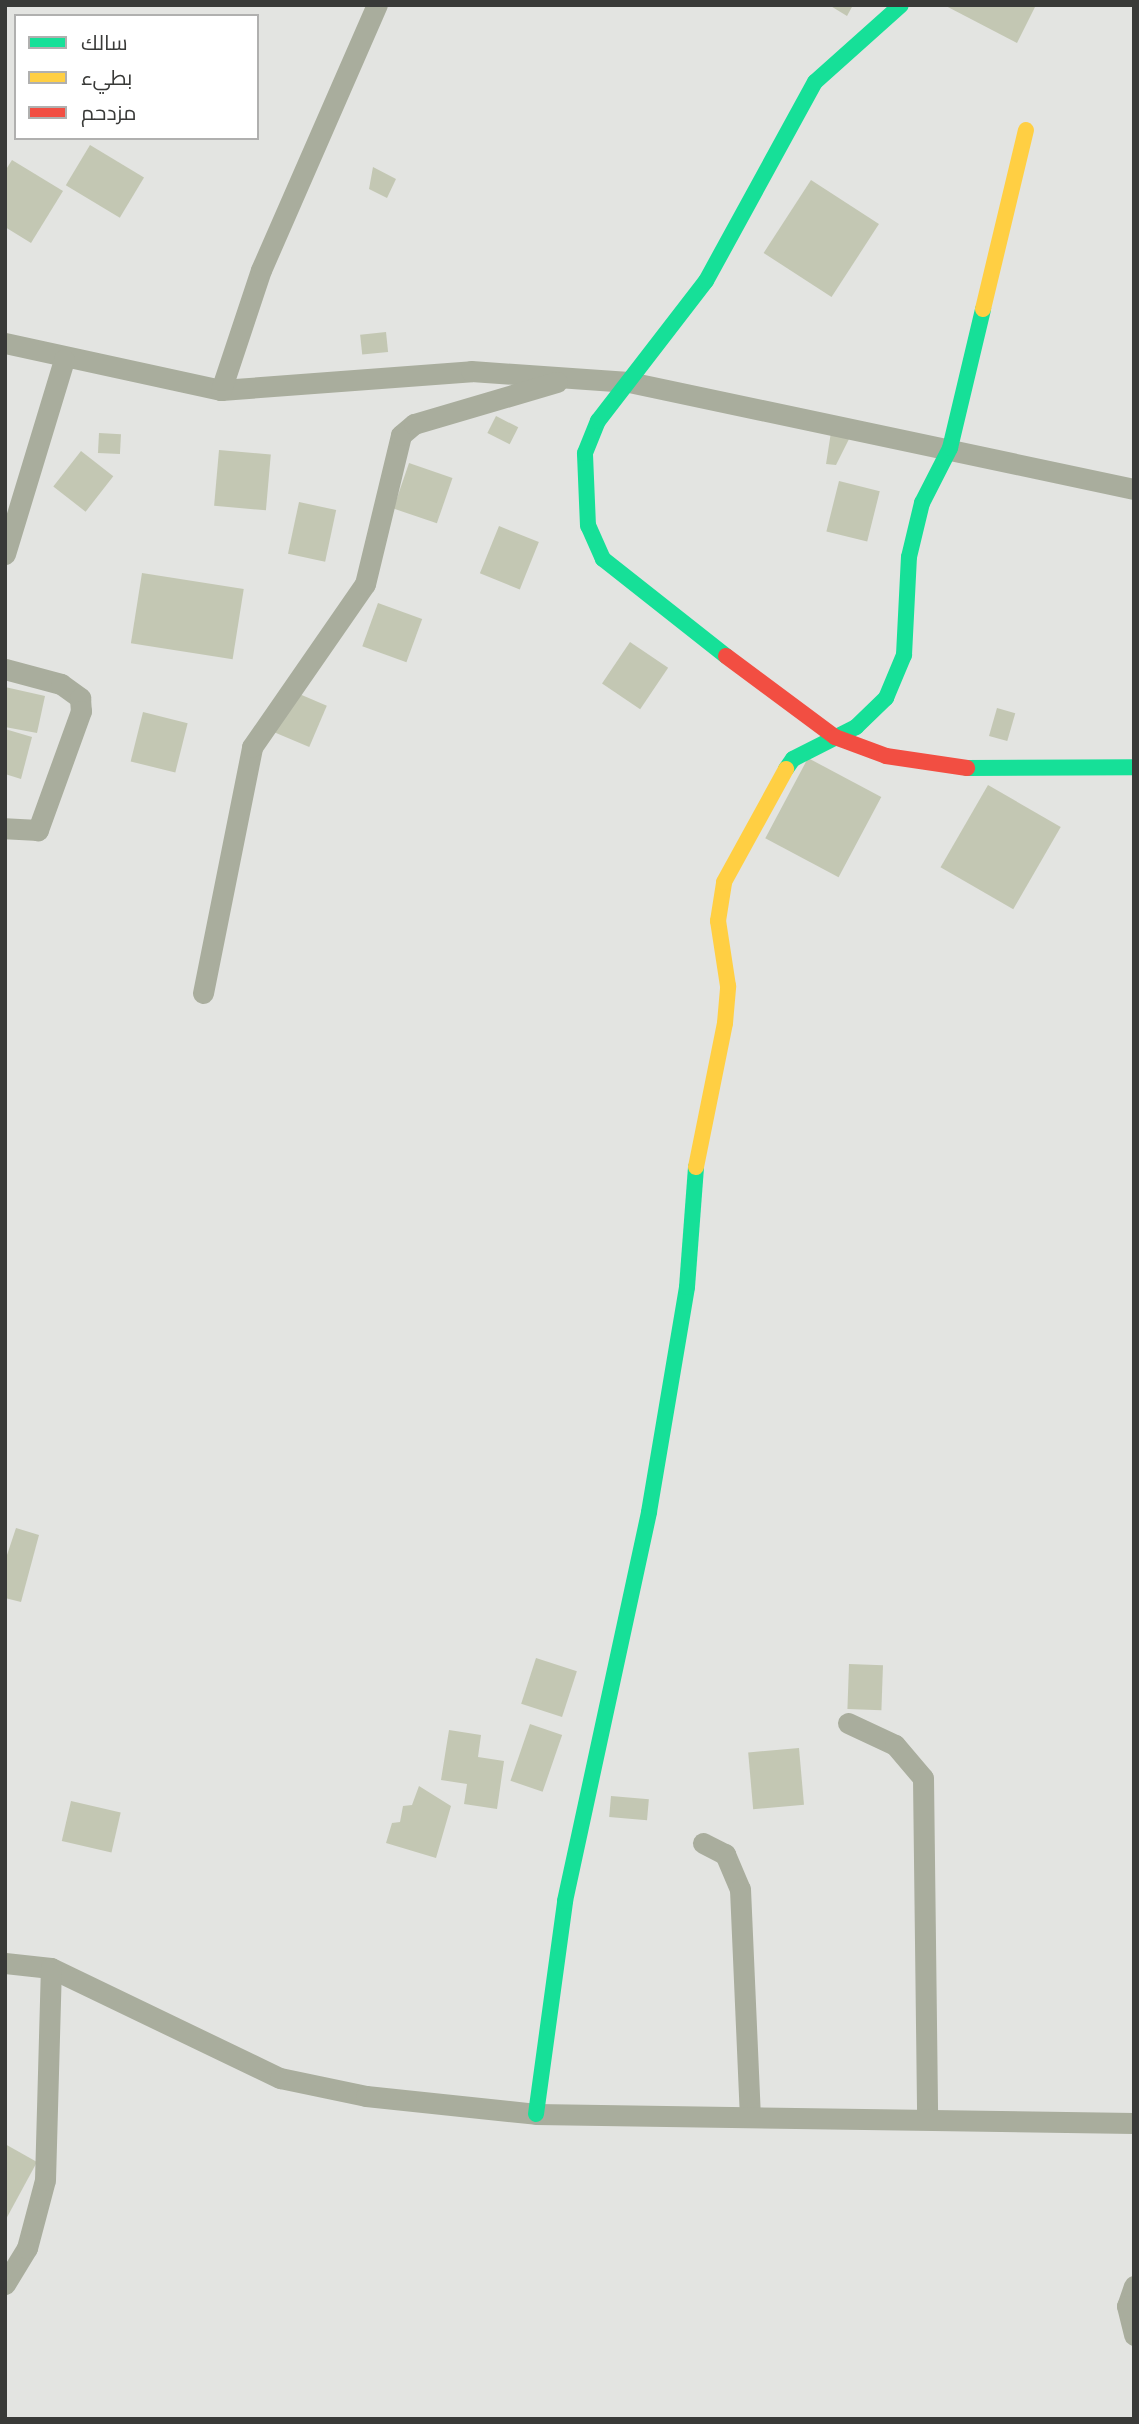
<!DOCTYPE html>
<html>
<head>
<meta charset="utf-8">
<style>
	body { margin:0 }
	#map { position:relative; width:1139px; height:2424px; overflow:hidden; background:#e3e4e1; font-family:Signika,Cairo,sans-serif }
	div>[style] { position:absolute }
	[style*='--x'] { left:calc(var(--x)*1px); top:calc(var(--y)*1px); width:calc(var(--w)*1px); rotate:calc(var(--a)*1deg) }
	.building>* { inset:0; background:#c3c7b3; transform-origin:0 0 }
	.street>* { height:21px; margin:-10.5px; padding:0 10.5px; transform-origin:10.5px; border-radius:10.5px; background:#a9ad9d }
	.fast>* { height:16px; margin:-8px; padding:0 8px; transform-origin:8px; border-radius:8px; background:#16e098 }
	.slow>* { height:16px; margin:-8px; padding:0 8px; transform-origin:8px; border-radius:8px; background:#ffcf43 }
	.jam>* { height:16px; margin:-8px; padding:0 8px; transform-origin:8px; border-radius:8px; background:#f24e42 }
	span { translate:-50% -50%; white-space:nowrap; text-align:center; line-height:1.15; -webkit-text-stroke:5px #fff; paint-order:stroke }
	.frame { position:absolute; inset:0; border:7px solid #393a38; pointer-events:none }
	.legend { position:absolute; left:14px; top:14px; width:245px; height:126px; box-sizing:border-box; background:#fff; border:2px solid #b0b0af; margin:0; padding:9px 12px; list-style:none; font-size:21px; color:#393a38 }
	.legend li { display:flex; align-items:center; gap:14px; height:35px }
	.legend b { width:35px; border:2px solid #b0b0af }
</style>
</head>
<body>
<div id="map">
	<div class="building">
		<i style="clip-path:polygon(829px 5px,853px 5px,847px 16px)"></i>
		<i style="clip-path:polygon(944px 5px,1036px 5px,1017px 43px)"></i>
		<i style="left:90px;top:145px;width:63px;height:47px;rotate:31deg"></i>
		<i style="clip-path:polygon(12px 160px,63px 191px,31px 243px,5px 227px,5px 171px)"></i>
		<i style="clip-path:polygon(373px 167px,396px 179px,387px 198px,369px 189px)"></i>
		<i style="left:811px;top:180px;width:81px;height:87px;rotate:33deg"></i>
		<i style="left:386px;top:332px;width:20px;height:26px;rotate:84deg"></i>
		<i style="left:496px;top:416px;width:25px;height:19px;rotate:27deg"></i>
		<i style="clip-path:polygon(831px 432px,851px 435px,836px 465px,826px 464px)"></i>
		<i style="left:99px;top:433px;width:22px;height:20px;rotate:3deg"></i>
		<i style="left:219px;top:450px;width:52px;height:56px;rotate:5deg"></i>
		<i style="left:81px;top:451px;width:41px;height:45px;rotate:38deg"></i>
		<i style="left:409px;top:463px;width:46px;height:48px;rotate:19deg"></i>
		<i style="left:839px;top:481px;width:42px;height:52px;rotate:14deg"></i>
		<i style="left:299px;top:502px;width:38px;height:53px;rotate:12deg"></i>
		<i style="left:499px;top:526px;width:43px;height:51px;rotate:22deg"></i>
		<i style="left:142px;top:573px;width:103px;height:71px;rotate:9deg"></i>
		<i style="left:378px;top:603px;width:47px;height:46px;rotate:20deg"></i>
		<i style="left:630px;top:642px;width:46px;height:50px;rotate:34deg"></i>
		<i style="clip-path:polygon(5px 687px,45px 696px,37px 733px,5px 727px)"></i>
		<i style="left:290px;top:690px;width:40px;height:45px;rotate:23deg"></i>
		<i style="left:997px;top:708px;width:19px;height:29px;rotate:16deg"></i>
		<i style="left:143px;top:712px;width:46px;height:51px;rotate:14deg"></i>
		<i style="clip-path:polygon(5px 729px,32px 737px,21px 779px,5px 774px)"></i>
		<i style="left:808px;top:758px;width:83px;height:91px;rotate:28deg"></i>
		<i style="left:988px;top:785px;width:84px;height:95px;rotate:30deg"></i>
		<i style="clip-path:polygon(16px 1528px,39px 1535px,21px 1602px,5px 1598px,5px 1561px)"></i>
		<i style="left:536px;top:1658px;width:43px;height:48px;rotate:18deg"></i>
		<i style="left:849px;top:1664px;width:34px;height:45px;rotate:2deg"></i>
		<i style="left:530px;top:1724px;width:34px;height:60px;rotate:19deg"></i>
		<i style="clip-path:polygon(449px 1730px,481px 1735px,478px 1757px,504px 1761px,497px 1809px,464px 1804px,467px 1784px,441px 1780px)"></i>
		<i style="left:799px;top:1748px;width:57px;height:51px;rotate:85deg"></i>
		<i style="clip-path:polygon(419px 1786px,451px 1806px,436px 1858px,386px 1843px,392px 1823px,400px 1822px,403px 1806px,412px 1805px)"></i>
		<i style="left:611px;top:1796px;width:38px;height:21px;rotate:5deg"></i>
		<i style="left:71px;top:1801px;width:51px;height:41px;rotate:13deg"></i>
		<i style="clip-path:polygon(5px 2144px,37px 2162px,5px 2221px)"></i>
	</div>
	<div class="street">
		<i style="--x:5;--y:343;--w:221;--a:12.3"></i>
		<i style="--x:221;--y:390;--w:251;--a:-4.3"></i>
		<i style="--x:471;--y:371;--w:158;--a:4"></i>
		<i style="--x:629;--y:382;--w:516;--a:11.96"></i>
		<i style="--x:221;--y:390;--w:126;--a:-71.6"></i>
		<i style="--x:261;--y:270;--w:289;--a:-66.4"></i>
		<i style="--x:5;--y:554;--w:203;--a:-73.1"></i>
		<i style="--x:5;--y:669;--w:58;--a:15"></i>
		<i style="--x:61;--y:684;--w:24;--a:36"></i>
		<i style="--x:80;--y:698;--w:13;--a:86"></i>
		<i style="--x:81;--y:711;--w:127;--a:109.9"></i>
		<i style="--x:38;--y:830;--w:33;--a:-177"></i>
		<i style="--x:203;--y:993;--w:251;--a:-78.7"></i>
		<i style="--x:252;--y:747;--w:198;--a:-55.3"></i>
		<i style="--x:365;--y:584;--w:153;--a:-76.4"></i>
		<i style="--x:401;--y:435;--w:17;--a:-40"></i>
		<i style="--x:414;--y:424;--w:149;--a:-16.4"></i>
		<i style="--x:848;--y:1723;--w:52;--a:25.1"></i>
		<i style="--x:895;--y:1745;--w:43;--a:49.7"></i>
		<i style="--x:923;--y:1778;--w:340;--a:89.3"></i>
		<i style="--x:703;--y:1843;--w:25;--a:27"></i>
		<i style="--x:725;--y:1854;--w:38;--a:67"></i>
		<i style="--x:740;--y:1889;--w:227;--a:87.5"></i>
		<i style="--x:5;--y:1963;--w:46;--a:6.2"></i>
		<i style="--x:51;--y:1968;--w:254;--a:25.7"></i>
		<i style="--x:280;--y:2078;--w:88;--a:11.8"></i>
		<i style="--x:366;--y:2096;--w:171;--a:6"></i>
		<i style="--x:536;--y:2114;--w:598;--a:0.86"></i>
		<i style="--x:5;--y:2284;--w:42;--a:-58.6"></i>
		<i style="--x:27;--y:2248;--w:70;--a:-75.2"></i>
		<i style="--x:45;--y:2180;--w:212;--a:-88.4"></i>
		<i style="--x:1134;--y:2286;--w:21;--a:109"></i>
		<i style="--x:1127;--y:2306;--w:30;--a:76"></i>
	</div>
	<div class="fast">
		<i style="--x:726;--y:656;--w:157;--a:-141.7"></i>
		<i style="--x:603;--y:559;--w:36;--a:-114"></i>
		<i style="--x:588;--y:526;--w:73;--a:-92.4"></i>
		<i style="--x:585;--y:453;--w:35;--a:-68"></i>
		<i style="--x:598;--y:421;--w:177;--a:-52.4"></i>
		<i style="--x:706;--y:281;--w:227;--a:-61.3"></i>
		<i style="--x:815;--y:82;--w:115;--a:-41.8"></i>
		<i style="--x:967;--y:768;--w:167;--a:-0.3"></i>
		<i style="--x:786;--y:769;--w:12;--a:-55"></i>
		<i style="--x:793;--y:759;--w:71;--a:-26.9"></i>
		<i style="--x:856;--y:727;--w:42;--a:-44"></i>
		<i style="--x:886;--y:698;--w:47;--a:-67.3"></i>
		<i style="--x:904;--y:655;--w:98;--a:-87.1"></i>
		<i style="--x:909;--y:557;--w:56;--a:-76.5"></i>
		<i style="--x:922;--y:503;--w:62;--a:-63"></i>
		<i style="--x:950;--y:448;--w:143;--a:-76.6"></i>
		<i style="--x:536;--y:2114;--w:215;--a:-82.2"></i>
		<i style="--x:565;--y:1901;--w:398;--a:-77.8"></i>
		<i style="--x:649;--y:1512;--w:228;--a:-80.4"></i>
		<i style="--x:687;--y:1287;--w:120;--a:-85.7"></i>
	</div>
	<div class="slow">
		<i style="--x:983;--y:309;--w:184;--a:-76.5"></i>
		<i style="--x:696;--y:1167;--w:147;--a:-78.6"></i>
		<i style="--x:725;--y:1023;--w:37;--a:-85"></i>
		<i style="--x:728;--y:986;--w:66;--a:-98.7"></i>
		<i style="--x:718;--y:921;--w:39;--a:-81"></i>
		<i style="--x:724;--y:882;--w:129;--a:-61.2"></i>
	</div>
	<div class="jam">
		<i style="--x:726;--y:656;--w:136;--a:36.6"></i>
		<i style="--x:835;--y:737;--w:54;--a:20.4"></i>
		<i style="--x:886;--y:756;--w:82;--a:8.4"></i>
	</div>
	<div class="frame"></div>
	<ul class="legend">
	<li><b style="height:9px;background:#16e098"></b>سالك</li>
	<li><b style="height:9px;background:#ffcf43"></b>بطيء</li>
	<li><b style="height:9px;background:#f24e42"></b>مزدحم</li>
	</ul>
</div>
</body>
</html>
